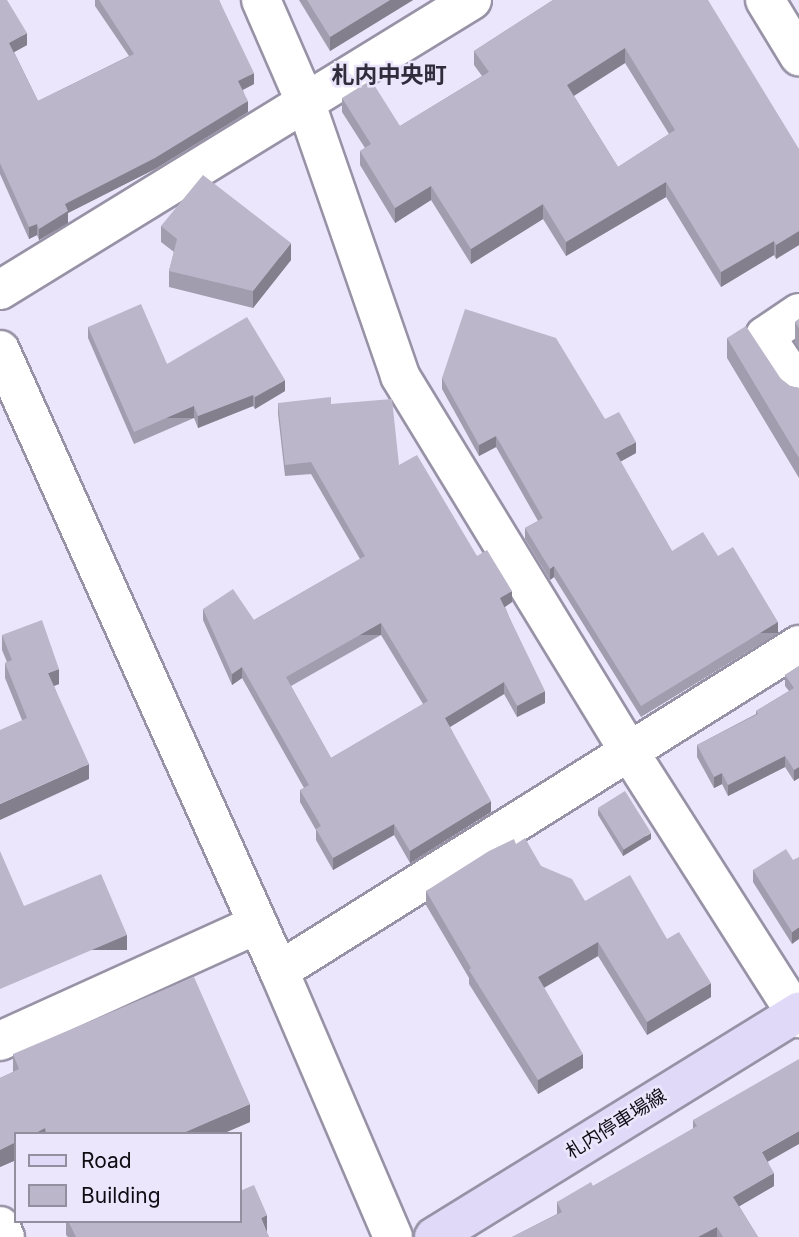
<!DOCTYPE html>
<html>
<head>
<meta charset="utf-8">
<style>
	body { margin:0 }
	#map { position:relative; width:799px; height:1237px; overflow:hidden; background:#ebe6fc; font-family:Inter,"Noto Sans JP",sans-serif }
	div>[style] { position:absolute }
	[style*='--x'] { left:calc(var(--x)*1px); top:calc(var(--y)*1px); width:calc(var(--w)*1px); rotate:calc(var(--a)*1deg) }
	.roads { filter:drop-shadow(2px 0 #9892a6) drop-shadow(-2px 0 #9892a6) drop-shadow(0 2px #9892a6) drop-shadow(0 -2px #9892a6) }
	.minor>* { height:38px; margin:-19px; padding:0 19px; transform-origin:19px; border-radius:19px; background:#fff }
	.major>* { height:38px; margin:-19px; padding:0 19px; transform-origin:19px; border-radius:19px; background:#e0d9f7 }
	.wall>* { inset:0; background:#a19dae }
	.shaded-wall>* { inset:0; background:#837f8d; transform-origin:0 0 }
	.building>* { inset:0; background:#bbb6ca; transform-origin:0 0 }
	span { translate:-50% -50%; white-space:nowrap; text-align:center; line-height:1.15; -webkit-text-stroke:5px #ebe6fc; paint-order:stroke }
	.street-label { font-size:19px; color:#0f0d14 }
	.quarter-label { font-size:23px; color:#312c3c; font-weight:700 }
	.legend { position:absolute; left:14px; top:1132px; width:228px; height:91px; box-sizing:border-box; background:#ebe6fc; border:2px solid #938f9f; margin:0; padding:9px 12px; list-style:none; font-size:21px; color:#0f0d14 }
	.legend li { display:flex; align-items:center; gap:14px; height:35px }
	.legend b { width:35px; border:2px solid #938f9f }
</style>
</head>
<body>
<div id="map">
	<div class="roads">
		<div class="minor">
			<i style="--x:261;--y:0;--w:110;--a:66.5"></i>
			<i style="--x:305;--y:101;--w:291;--a:70.9"></i>
			<i style="--x:400;--y:376;--w:438;--a:58.6"></i>
			<i style="--x:628;--y:750;--w:318;--a:57.5"></i>
			<i style="--x:765;--y:0;--w:66;--a:58.7"></i>
			<i style="--x:0;--y:290;--w:554;--a:-31.57"></i>
			<i style="--x:799;--y:313;--w:41;--a:145.9"></i>
			<i style="--x:765;--y:336;--w:60;--a:55.8"></i>
			<i style="--x:0;--y:350;--w:681;--a:65.81"></i>
			<i style="--x:279;--y:971;--w:289;--a:66.8"></i>
			<i style="--x:279;--y:971;--w:614;--a:-32.08"></i>
			<i style="--x:0;--y:1041;--w:283;--a:-24.4"></i>
			<i style="--x:0;--y:1226;--w:12;--a:66"></i>
		</div>
		<div class="major">
			<i style="--x:434;--y:1237;--w:429;--a:-31.7"></i>
		</div>
	</div>
	<div class="wall">
		<i style="clip-path:polygon(0 0,27px 45px,14px 52px,38px 101px,129px 56px,95px 6px,95px 0,219px 0,254px 84px,243px 90px,248px 112px,155px 169px,68px 213px,68px 223px,39px 240px,37px 235px,29px 239px,0 174px)"></i>
		<i style="clip-path:polygon(299px 0,413px 0,330px 51px)"></i>
		<i style="clip-path:polygon(evenodd,553px 0,799px 149px,799px 245px,776px 259px,774px 255px,721px 287px,666px 197px,566px 256px,543px 219px,471px 264px,431px 200px,395px 223px,360px 165px,360px 151px,365px 148px,342px 112px,342px 98px,400px 126px,482px 76px,474px 65px,474px 51px,553px 0,625px 63px,669px 134px,618px 167px,574px 96px,625px 63px)"></i>
		<i style="clip-path:polygon(161px 226px,291px 260px,253px 308px,169px 287px,169px 271px,174px 252px,161px 242px)"></i>
		<i style="clip-path:polygon(799px 319px,799px 348px,795px 342px,795px 322px)"></i>
		<i style="clip-path:polygon(88px 327px,167px 364px,285px 391px,255px 409px,253px 406px,198px 428px,194px 418px,134px 444px,88px 338px)"></i>
		<i style="clip-path:polygon(727px 338px,790px 386px,799px 388px,799px 478px,727px 358px)"></i>
		<i style="clip-path:polygon(442px 378px,605px 419px,636px 453px,620px 462px,672px 551px,718px 556px,778px 633px,641px 717px,554px 577px,550px 580px,525px 539px,525px 528px,538px 521px,496px 447px,479px 456px,442px 389px)"></i>
		<i style="clip-path:polygon(evenodd,278px 403px,331px 404px,399px 465px,477px 556px,512px 602px,505px 607px,545px 703px,517px 717px,504px 694px,450px 727px,491px 812px,410px 863px,394px 835px,333px 870px,316px 840px,316px 830px,300px 802px,300px 790px,304px 788px,242px 678px,232px 685px,203px 620px,203px 609px,254px 620px,360px 559px,311px 474px,285px 476px,278px 414px,278px 403px,381px 635px,423px 704px,331px 758px,291px 686px,381px 635px)"></i>
		<i style="clip-path:polygon(2px 635px,59px 684px,54px 686px,89px 779px,22px 720px,5px 678px,5px 663px,7px 662px,2px 650px)"></i>
		<i style="clip-path:polygon(799px 666px,799px 778px,794px 781px,785px 767px,728px 796px,722px 784px,714px 788px,697px 757px,697px 745px,756px 714px,756px 711px,789px 691px,785px 686px,785px 675px)"></i>
		<i style="clip-path:polygon(598px 809px,651px 839px,623px 856px,598px 815px)"></i>
		<i style="clip-path:polygon(516px 844px,541px 866px,585px 901px,667px 939px,711px 997px,647px 1035px,598px 956px,544px 988px,583px 1068px,538px 1094px,469px 984px,469px 978px,426px 905px,426px 891px)"></i>
		<i style="clip-path:polygon(793px 860px,792px 944px,753px 882px,753px 870px)"></i>
		<i style="clip-path:polygon(13px 1054px,250px 1122px,222px 1134px,16px 1134px,16px 1160px,0 1167px,0 1078px,13px 1072px)"></i>
		<i style="clip-path:polygon(693px 1120px,768px 1162px,774px 1186px,739px 1206px,758px 1237px,512px 1237px,557px 1214px,557px 1202px,593px 1186px,693px 1129px)"></i>
		<i style="clip-path:polygon(66px 1221px,240px 1221px,267px 1233px,269px 1237px,68px 1237px,66px 1235px)"></i>
	</div>
	<div class="shaded-wall">
		<i style="clip-path:polygon(390px 0,413px 0,330px 51px,330px 37px)"></i>
		<i style="clip-path:polygon(27px 33px,27px 45px,9px 55px,9px 43px)"></i>
		<i style="clip-path:polygon(625px 48px,625px 63px,567px 100px,567px 85px)"></i>
		<i style="clip-path:polygon(254px 73px,254px 84px,238px 92px,238px 81px)"></i>
		<i style="clip-path:polygon(248px 101px,248px 112px,155px 169px,68px 213px,68px 223px,39px 240px,39px 229px,65px 204px)"></i>
		<i style="clip-path:polygon(666px 182px,666px 197px,566px 256px,566px 242px)"></i>
		<i style="clip-path:polygon(431px 186px,431px 200px,395px 223px,395px 208px)"></i>
		<i style="clip-path:polygon(543px 204px,543px 219px,471px 264px,471px 249px)"></i>
		<i style="clip-path:polygon(37px 224px,37px 235px,29px 239px,29px 227px)"></i>
		<i style="clip-path:polygon(799px 231px,799px 245px,776px 259px,776px 245px)"></i>
		<i style="clip-path:polygon(774px 241px,774px 255px,721px 287px,721px 272px)"></i>
		<i style="clip-path:polygon(291px 243px,291px 260px,253px 308px,253px 291px)"></i>
		<i style="clip-path:polygon(285px 380px,285px 391px,255px 409px,255px 397px)"></i>
		<i style="clip-path:polygon(253px 395px,253px 406px,198px 428px,198px 416px)"></i>
		<i style="left:194px;top:406px;width:12px;height:65px;rotate:90deg"></i>
		<i style="clip-path:polygon(496px 436px,496px 447px,479px 456px,479px 445px)"></i>
		<i style="clip-path:polygon(636px 442px,636px 453px,616px 464px,616px 453px)"></i>
		<i style="clip-path:polygon(554px 566px,554px 577px,550px 580px,550px 569px)"></i>
		<i style="clip-path:polygon(512px 591px,512px 602px,500px 610px,500px 598px)"></i>
		<i style="left:778px;top:622px;width:11px;height:161px;rotate:90deg"></i>
		<i style="left:381px;top:623px;width:12px;height:109px;rotate:90deg"></i>
		<i style="clip-path:polygon(242px 667px,242px 678px,232px 685px,232px 674px)"></i>
		<i style="clip-path:polygon(59px 669px,59px 684px,48px 688px,48px 673px)"></i>
		<i style="clip-path:polygon(504px 682px,504px 694px,445px 730px,445px 718px)"></i>
		<i style="clip-path:polygon(545px 691px,545px 703px,517px 717px,517px 706px)"></i>
		<i style="clip-path:polygon(785px 756px,785px 767px,728px 796px,728px 785px)"></i>
		<i style="clip-path:polygon(89px 764px,89px 779px,0 820px,0 804px)"></i>
		<i style="clip-path:polygon(799px 767px,799px 778px,794px 781px,794px 770px)"></i>
		<i style="clip-path:polygon(722px 773px,722px 784px,714px 788px,714px 777px)"></i>
		<i style="clip-path:polygon(491px 801px,491px 812px,410px 863px,410px 851px)"></i>
		<i style="clip-path:polygon(394px 824px,394px 835px,333px 870px,333px 858px)"></i>
		<i style="clip-path:polygon(651px 833px,651px 839px,623px 856px,623px 850px)"></i>
		<i style="clip-path:polygon(799px 927px,799px 939px,792px 944px,792px 932px)"></i>
		<i style="left:127px;top:935px;width:15px;height:138px;rotate:90deg"></i>
		<i style="clip-path:polygon(598px 942px,598px 956px,538px 991px,538px 977px)"></i>
		<i style="clip-path:polygon(711px 983px,711px 997px,647px 1035px,647px 1022px)"></i>
		<i style="clip-path:polygon(583px 1054px,583px 1068px,538px 1094px,538px 1080px)"></i>
		<i style="clip-path:polygon(250px 1104px,250px 1122px,222px 1134px,181px 1134px)"></i>
		<i style="clip-path:polygon(45px 1128px,45px 1134px,34px 1134px)"></i>
		<i style="clip-path:polygon(799px 1131px,799px 1144px,762px 1165px,762px 1152px)"></i>
		<i style="clip-path:polygon(16px 1142px,16px 1160px,0 1167px,0 1150px)"></i>
		<i style="clip-path:polygon(774px 1173px,774px 1186px,733px 1210px,733px 1197px)"></i>
		<i style="clip-path:polygon(267px 1215px,267px 1233px,261px 1218px)"></i>
		<i style="clip-path:polygon(717px 1227px,717px 1237px,698px 1237px)"></i>
	</div>
	<div class="building">
		<i style="clip-path:polygon(0 0,7px 0,27px 33px,9px 43px,38px 101px,134px 54px,99px 0,219px 0,254px 73px,238px 81px,248px 101px,155px 158px,65px 204px,68px 211px,39px 229px,37px 224px,29px 227px,0 163px)"></i>
		<i style="clip-path:polygon(307px 0,390px 0,330px 37px)"></i>
		<i style="clip-path:polygon(evenodd,553px 0,708px 0,799px 149px,799px 231px,776px 245px,774px 241px,721px 272px,666px 182px,566px 242px,543px 204px,471px 249px,431px 186px,395px 208px,360px 151px,371px 144px,342px 98px,371px 80px,400px 126px,489px 72px,474px 51px,553px 0,625px 48px,675px 130px,618px 167px,567px 85px,625px 48px)"></i>
		<i style="clip-path:polygon(203px 175px,291px 243px,253px 291px,169px 271px,177px 239px,161px 226px)"></i>
		<i style="clip-path:polygon(141px 304px,167px 364px,247px 317px,285px 380px,255px 397px,253px 395px,198px 416px,194px 406px,134px 432px,88px 327px)"></i>
		<i style="clip-path:polygon(465px 309px,556px 338px,605px 419px,619px 412px,636px 442px,616px 453px,672px 551px,703px 532px,718px 556px,733px 547px,778px 622px,641px 706px,554px 566px,550px 569px,525px 528px,543px 518px,496px 436px,479px 445px,442px 378px)"></i>
		<i style="clip-path:polygon(799px 319px,799px 328px,795px 322px)"></i>
		<i style="clip-path:polygon(746px 326px,781px 379px,790px 386px,799px 388px,799px 458px,727px 338px)"></i>
		<i style="clip-path:polygon(evenodd,331px 397px,331px 404px,392px 399px,399px 465px,417px 455px,477px 556px,487px 550px,512px 591px,500px 598px,545px 691px,517px 706px,504px 682px,445px 718px,491px 801px,410px 851px,394px 824px,333px 858px,316px 829px,321px 826px,300px 790px,309px 785px,242px 667px,232px 674px,203px 609px,233px 589px,254px 620px,365px 556px,311px 462px,285px 465px,278px 403px,331px 397px,381px 623px,428px 701px,331px 758px,286px 677px,381px 623px)"></i>
		<i style="clip-path:polygon(42px 620px,59px 669px,48px 673px,89px 764px,0 804px,0 730px,27px 718px,5px 663px,12px 660px,2px 635px)"></i>
		<i style="clip-path:polygon(799px 666px,799px 767px,794px 770px,785px 756px,728px 785px,722px 773px,714px 777px,697px 745px,758px 714px,756px 711px,794px 688px,785px 675px)"></i>
		<i style="left:625px;top:791px;width:49px;height:32px;rotate:58deg"></i>
		<i style="clip-path:polygon(525px 838px,541px 866px,572px 879px,585px 901px,630px 875px,667px 939px,679px 932px,711px 983px,647px 1022px,598px 942px,538px 977px,583px 1054px,538px 1080px,469px 970px,471px 968px,426px 891px,489px 851px,514px 839px,516px 844px)"></i>
		<i style="clip-path:polygon(786px 849px,793px 860px,799px 857px,799px 927px,792px 932px,753px 870px)"></i>
		<i style="clip-path:polygon(0 851px,24px 906px,101px 874px,127px 935px,0 989px)"></i>
		<i style="clip-path:polygon(194px 977px,250px 1104px,181px 1134px,47px 1134px,45px 1128px,34px 1134px,16px 1134px,16px 1142px,0 1150px,0 1078px,19px 1069px,13px 1054px)"></i>
		<i style="clip-path:polygon(799px 1059px,799px 1131px,762px 1152px,774px 1173px,733px 1197px,758px 1237px,723px 1237px,717px 1227px,698px 1237px,512px 1237px,562px 1212px,557px 1202px,591px 1182px,593px 1186px,697px 1126px,693px 1120px)"></i>
		<i style="clip-path:polygon(254px 1185px,267px 1215px,261px 1218px,269px 1237px,76px 1237px,68px 1221px,240px 1221px,240px 1191px)"></i>
	</div>
	<div class="street-label">
		<span style="left:616px;top:1124px;rotate:-32deg">札内停車場線</span>
	</div>
	<div class="quarter-label">
		<span style="left:389px;top:75px">札内中央町</span>
	</div>
	<ul class="legend">
	<li><b style="height:9px;background:#e0d9f7"></b>Road</li>
	<li><b style="height:19px;background:#bbb6ca"></b>Building</li>
	</ul>
</div>
</body>
</html>
